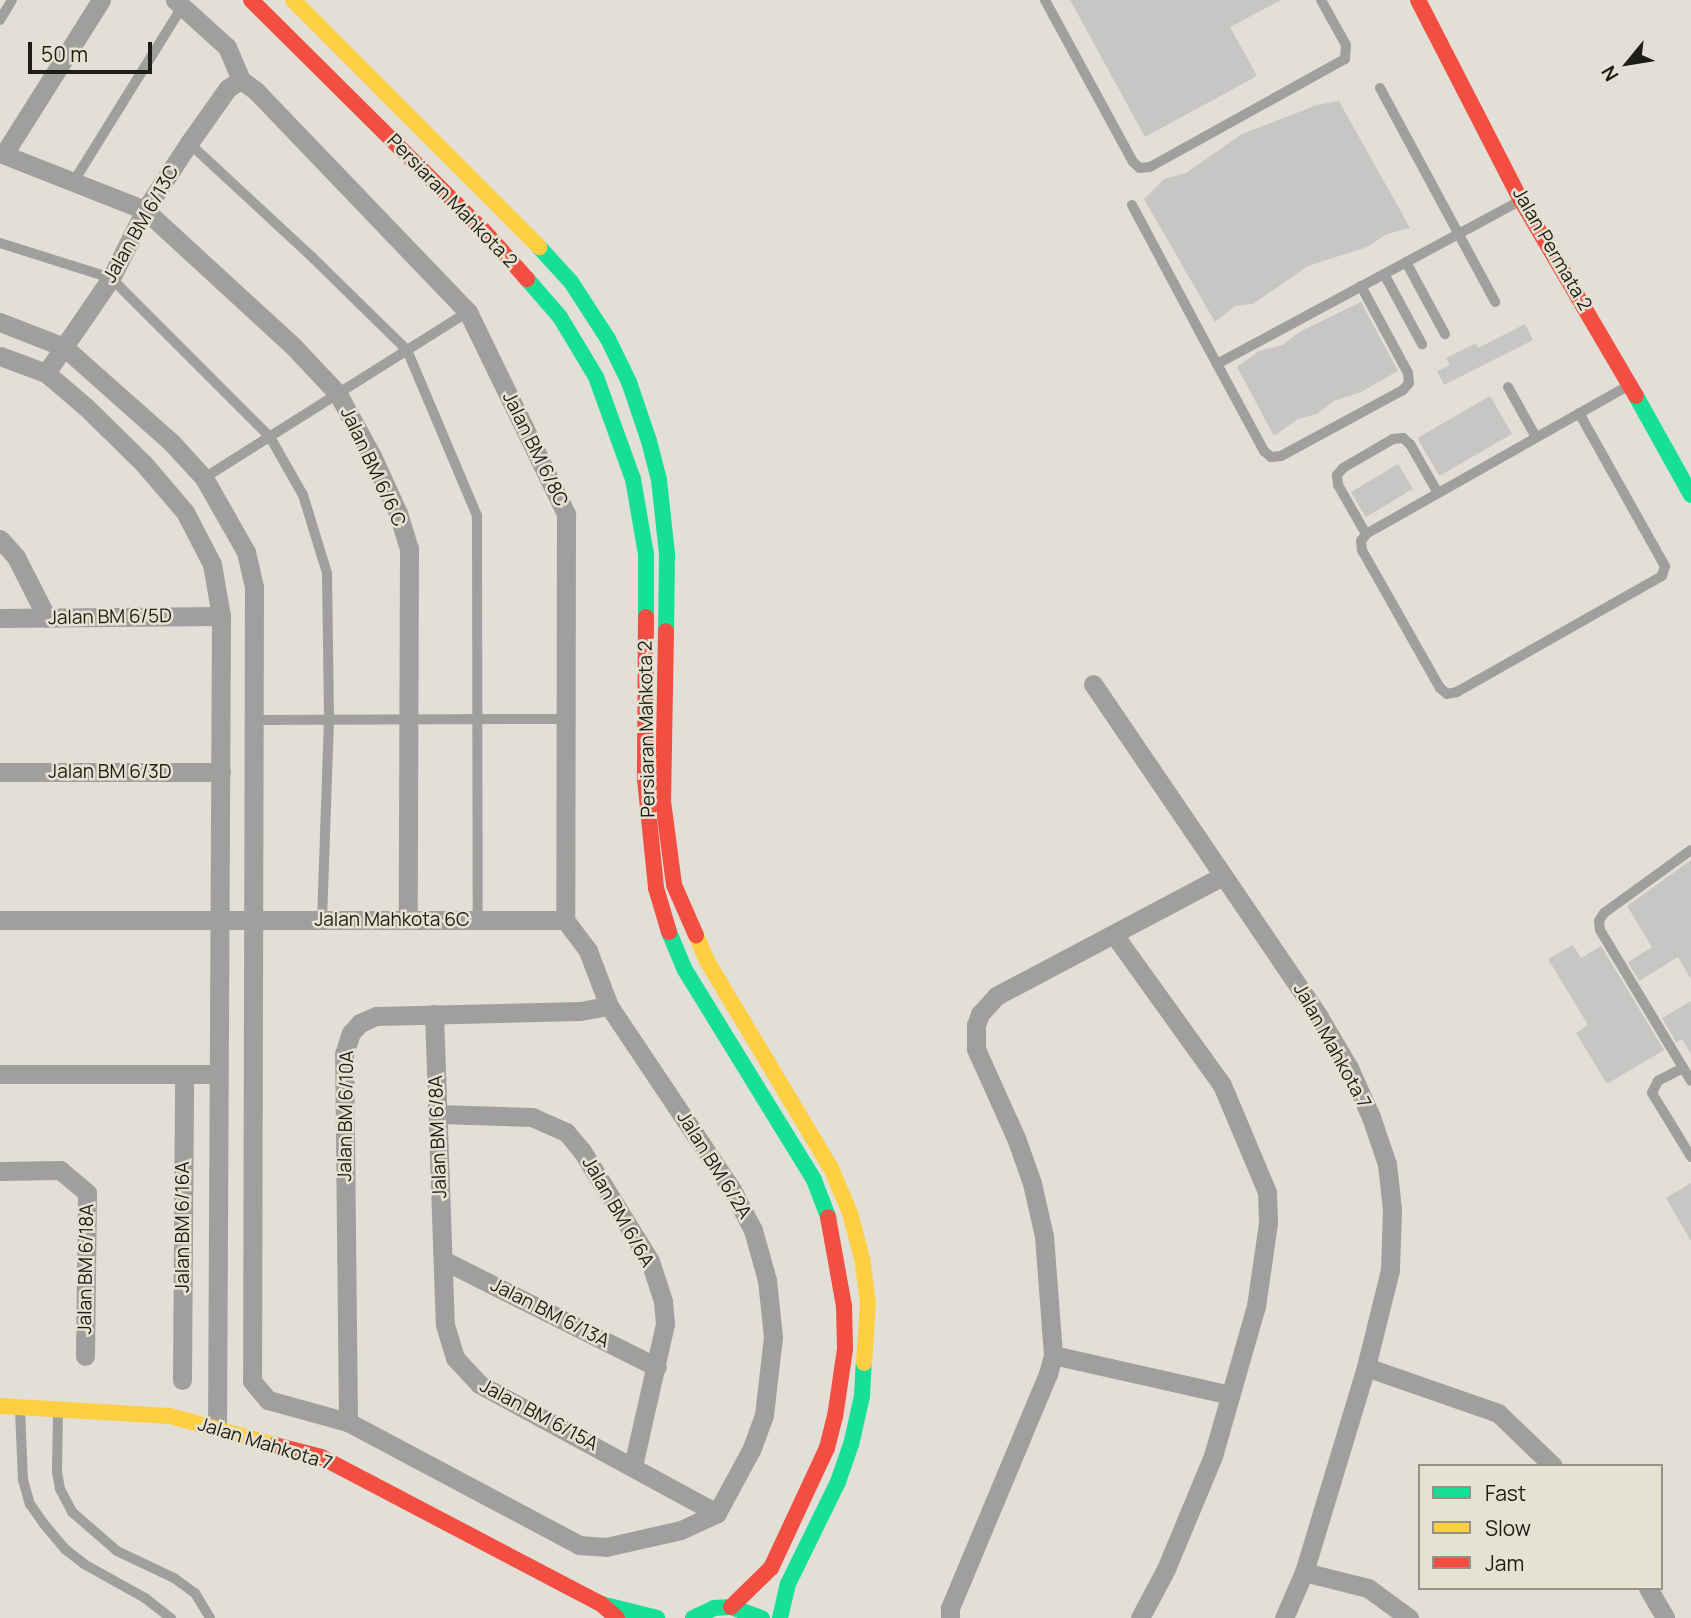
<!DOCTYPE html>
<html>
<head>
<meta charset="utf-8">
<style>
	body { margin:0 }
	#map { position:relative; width:1691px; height:1618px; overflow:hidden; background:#e1dfd6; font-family:Manrope,sans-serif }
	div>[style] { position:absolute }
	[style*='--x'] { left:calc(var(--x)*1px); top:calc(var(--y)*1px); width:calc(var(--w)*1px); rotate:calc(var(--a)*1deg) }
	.building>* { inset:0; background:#c8c6c4; transform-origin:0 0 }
	.lane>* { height:10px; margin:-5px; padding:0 5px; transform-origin:5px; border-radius:5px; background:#a19f9d }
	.street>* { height:19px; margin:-9.5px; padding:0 9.5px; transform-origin:9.5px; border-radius:9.5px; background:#a19f9d }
	.fast>* { height:16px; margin:-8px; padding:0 8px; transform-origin:8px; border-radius:8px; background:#16e098 }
	.slow>* { height:16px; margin:-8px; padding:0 8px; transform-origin:8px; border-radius:8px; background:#ffcf43 }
	.jam>* { height:16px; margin:-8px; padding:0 8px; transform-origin:8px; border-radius:8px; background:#f24e42 }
	span { translate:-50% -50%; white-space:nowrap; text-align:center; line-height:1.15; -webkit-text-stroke:5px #e5e2d2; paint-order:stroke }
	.street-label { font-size:19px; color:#1e1d17 }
	.legend { position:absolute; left:1418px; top:1464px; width:245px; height:126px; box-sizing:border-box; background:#e5e2d2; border:2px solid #959387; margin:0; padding:9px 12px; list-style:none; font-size:21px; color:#1e1d17 }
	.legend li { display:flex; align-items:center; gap:14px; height:35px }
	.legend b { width:35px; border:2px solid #959387 }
	.north { position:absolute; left:1593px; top:28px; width:70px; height:70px; -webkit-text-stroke:5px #e5e2d2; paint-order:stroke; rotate:240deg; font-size:19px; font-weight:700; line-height:28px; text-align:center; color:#1e1d17 }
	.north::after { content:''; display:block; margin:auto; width:24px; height:32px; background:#1e1d17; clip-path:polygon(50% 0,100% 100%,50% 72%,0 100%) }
	.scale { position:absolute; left:28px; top:42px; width:124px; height:32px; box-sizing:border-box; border:4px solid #1e1d17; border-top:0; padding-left:9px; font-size:21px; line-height:24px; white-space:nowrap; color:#1e1d17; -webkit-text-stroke:5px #e5e2d2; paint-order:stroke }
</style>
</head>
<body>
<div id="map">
	<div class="building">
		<i style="clip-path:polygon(1070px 0,1281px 0,1230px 27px,1257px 76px,1145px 137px)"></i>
		<i style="clip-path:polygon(1339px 101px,1410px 228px,1387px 234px,1367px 247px,1308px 266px,1253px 304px,1235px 306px,1215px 322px,1144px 199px,1164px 179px,1186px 173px,1242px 134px,1317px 105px)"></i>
		<i style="clip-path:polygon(1361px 302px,1398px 371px,1361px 392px,1334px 401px,1317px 414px,1298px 419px,1274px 436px,1237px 367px,1259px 351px,1282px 345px,1301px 331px)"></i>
		<i style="clip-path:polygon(1525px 324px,1533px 340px,1444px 385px,1437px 371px,1450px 365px,1446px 358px,1476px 343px,1478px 348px)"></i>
		<i style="left:1490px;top:396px;width:44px;height:84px;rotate:60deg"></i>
		<i style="left:1398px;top:464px;width:29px;height:55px;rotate:59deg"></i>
		<i style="clip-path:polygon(1691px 860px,1691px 979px,1678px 957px,1639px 981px,1628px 962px,1652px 947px,1627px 906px)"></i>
		<i style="clip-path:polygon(1573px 945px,1581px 958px,1601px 946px,1664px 1050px,1607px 1084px,1576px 1033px,1588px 1025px,1548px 959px)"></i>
		<i style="clip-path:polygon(1691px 1001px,1691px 1054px,1682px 1039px,1676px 1042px,1662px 1018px)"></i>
		<i style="clip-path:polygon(1691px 1183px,1691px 1241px,1666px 1198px)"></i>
	</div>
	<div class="lane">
		<i style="--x:1045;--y:0;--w:184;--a:61.5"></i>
		<i style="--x:1133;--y:162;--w:9;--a:41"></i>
		<i style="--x:1140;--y:168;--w:10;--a:-6"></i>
		<i style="--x:1150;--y:167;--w:223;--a:-29"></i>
		<i style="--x:1345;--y:59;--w:14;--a:-86"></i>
		<i style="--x:1346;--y:45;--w:51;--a:-119.1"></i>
		<i style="--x:0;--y:20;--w:23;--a:-59"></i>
		<i style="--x:1380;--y:88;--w:243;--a:61.7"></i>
		<i style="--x:189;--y:143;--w:169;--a:42.8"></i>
		<i style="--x:313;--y:258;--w:132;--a:44.4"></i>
		<i style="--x:407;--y:350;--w:180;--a:67.1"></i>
		<i style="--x:477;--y:516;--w:404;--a:89.9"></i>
		<i style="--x:74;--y:181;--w:205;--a:-58.2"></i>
		<i style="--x:1132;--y:205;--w:180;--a:61.9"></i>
		<i style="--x:1217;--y:364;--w:345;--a:-28.3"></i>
		<i style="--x:0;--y:243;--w:116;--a:17.5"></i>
		<i style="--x:111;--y:278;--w:225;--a:45"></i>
		<i style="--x:270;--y:437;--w:67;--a:60.4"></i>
		<i style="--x:303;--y:495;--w:82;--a:72.9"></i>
		<i style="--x:327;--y:573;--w:147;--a:89.2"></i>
		<i style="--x:329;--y:720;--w:200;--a:92"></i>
		<i style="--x:1406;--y:262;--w:82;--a:61.6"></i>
		<i style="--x:1384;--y:274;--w:80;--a:61.5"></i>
		<i style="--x:1217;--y:364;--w:99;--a:61.6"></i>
		<i style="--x:1264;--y:451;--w:9;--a:41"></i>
		<i style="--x:1271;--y:457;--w:10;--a:-6"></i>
		<i style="--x:1281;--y:456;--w:139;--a:-28.4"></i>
		<i style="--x:1403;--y:390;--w:9;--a:-49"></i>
		<i style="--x:1409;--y:383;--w:10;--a:-96"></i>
		<i style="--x:1408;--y:373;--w:99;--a:-118.4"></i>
		<i style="--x:1508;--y:387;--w:57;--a:60.8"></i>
		<i style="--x:1579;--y:413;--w:176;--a:60.7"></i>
		<i style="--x:1665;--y:566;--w:10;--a:107"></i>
		<i style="--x:1662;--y:576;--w:236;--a:150.5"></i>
		<i style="--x:1457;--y:692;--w:10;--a:169"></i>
		<i style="--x:1447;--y:694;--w:9;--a:-139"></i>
		<i style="--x:1440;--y:688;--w:159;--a:-119.5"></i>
		<i style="--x:1362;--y:550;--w:9;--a:-96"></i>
		<i style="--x:1361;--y:541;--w:9;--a:-54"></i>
		<i style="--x:1366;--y:534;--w:301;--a:-29.5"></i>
		<i style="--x:204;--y:478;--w:312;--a:-32.2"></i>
		<i style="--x:1366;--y:534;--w:56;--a:-119.7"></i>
		<i style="--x:1338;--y:485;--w:10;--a:-96"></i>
		<i style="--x:1337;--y:475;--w:9;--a:-49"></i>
		<i style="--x:1343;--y:468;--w:58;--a:-30.1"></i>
		<i style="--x:1393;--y:439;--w:10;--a:-6"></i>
		<i style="--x:1403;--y:438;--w:9;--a:41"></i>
		<i style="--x:1410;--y:444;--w:56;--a:60.3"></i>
		<i style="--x:253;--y:720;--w:311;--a:-0.2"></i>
		<i style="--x:1691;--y:850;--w:107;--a:144.1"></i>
		<i style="--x:1604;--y:913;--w:9;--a:122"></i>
		<i style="--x:1599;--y:921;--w:9;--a:84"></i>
		<i style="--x:1600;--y:930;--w:176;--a:58.9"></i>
		<i style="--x:1683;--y:1068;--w:28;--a:153"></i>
		<i style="--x:1658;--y:1081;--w:13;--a:117"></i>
		<i style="--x:1652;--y:1093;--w:75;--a:58.6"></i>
		<i style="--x:20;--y:1409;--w:71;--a:87.6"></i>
		<i style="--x:23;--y:1480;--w:25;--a:74"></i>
		<i style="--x:30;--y:1504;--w:24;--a:55"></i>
		<i style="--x:44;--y:1524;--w:33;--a:50"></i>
		<i style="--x:65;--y:1549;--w:24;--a:38"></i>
		<i style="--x:84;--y:1564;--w:70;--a:29.1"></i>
		<i style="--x:145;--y:1598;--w:33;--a:38"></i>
		<i style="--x:58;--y:1410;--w:62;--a:90.9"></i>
		<i style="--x:57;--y:1472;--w:17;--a:80"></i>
		<i style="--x:60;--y:1489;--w:26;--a:62"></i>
		<i style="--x:72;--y:1512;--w:60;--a:40.9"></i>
		<i style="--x:117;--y:1551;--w:63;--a:25.3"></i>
		<i style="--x:174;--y:1578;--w:26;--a:36"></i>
		<i style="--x:195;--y:1593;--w:29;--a:59"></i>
	</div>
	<div class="street">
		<i style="--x:175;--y:0;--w:70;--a:42.1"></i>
		<i style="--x:227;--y:47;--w:36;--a:67"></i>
		<i style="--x:241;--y:80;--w:19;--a:36"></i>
		<i style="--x:256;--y:91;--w:306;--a:46.2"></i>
		<i style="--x:468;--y:312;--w:225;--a:64.1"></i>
		<i style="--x:566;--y:514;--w:406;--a:90.1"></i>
		<i style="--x:0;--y:153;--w:156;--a:21.5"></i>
		<i style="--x:145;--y:210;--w:201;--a:42.6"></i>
		<i style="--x:293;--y:346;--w:66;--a:46.8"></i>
		<i style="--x:338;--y:394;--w:71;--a:61.3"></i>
		<i style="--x:372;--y:456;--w:63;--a:65.5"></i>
		<i style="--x:398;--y:513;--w:37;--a:73"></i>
		<i style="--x:409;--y:548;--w:372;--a:90.2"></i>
		<i style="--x:4;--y:154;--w:182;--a:-57.8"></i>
		<i style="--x:0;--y:322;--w:69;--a:21.3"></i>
		<i style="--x:64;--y:347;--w:144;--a:41.6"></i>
		<i style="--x:172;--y:443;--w:47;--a:47.6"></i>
		<i style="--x:204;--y:478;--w:85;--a:60.4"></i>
		<i style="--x:246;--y:552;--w:36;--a:77"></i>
		<i style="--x:254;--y:587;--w:794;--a:90.14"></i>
		<i style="--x:252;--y:1381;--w:25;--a:50"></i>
		<i style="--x:268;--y:1400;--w:83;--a:15.4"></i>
		<i style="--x:348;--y:1422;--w:262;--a:28"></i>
		<i style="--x:579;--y:1545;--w:27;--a:4"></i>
		<i style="--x:606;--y:1547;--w:77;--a:-12.8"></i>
		<i style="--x:681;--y:1530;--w:40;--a:-25"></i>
		<i style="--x:0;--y:356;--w:49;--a:20.3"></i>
		<i style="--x:46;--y:373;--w:52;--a:40.4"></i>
		<i style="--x:86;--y:407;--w:81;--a:44.5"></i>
		<i style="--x:144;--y:464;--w:63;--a:49.5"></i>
		<i style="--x:185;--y:512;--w:59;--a:62.6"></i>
		<i style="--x:212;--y:564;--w:53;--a:80.2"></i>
		<i style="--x:221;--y:616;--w:811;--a:90.28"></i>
		<i style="--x:46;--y:373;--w:115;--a:-55.6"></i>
		<i style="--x:111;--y:278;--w:76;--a:-63.4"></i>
		<i style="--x:145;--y:210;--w:80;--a:-56.7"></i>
		<i style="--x:189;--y:143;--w:67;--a:-54.7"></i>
		<i style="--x:228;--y:88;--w:15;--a:-32"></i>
		<i style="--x:0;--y:539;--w:24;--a:48"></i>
		<i style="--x:16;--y:557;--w:68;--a:63.1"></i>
		<i style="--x:0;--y:618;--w:221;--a:-0.5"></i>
		<i style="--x:1093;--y:684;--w:402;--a:55.8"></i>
		<i style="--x:1319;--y:1017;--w:59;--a:59.5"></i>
		<i style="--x:1349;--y:1068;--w:54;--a:65.8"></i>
		<i style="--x:1371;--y:1117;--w:50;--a:71.2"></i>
		<i style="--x:1387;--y:1164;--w:45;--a:83.7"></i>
		<i style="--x:1392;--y:1209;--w:61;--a:91.9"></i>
		<i style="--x:1390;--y:1270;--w:100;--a:103.9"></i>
		<i style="--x:1366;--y:1367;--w:214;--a:106.8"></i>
		<i style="--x:1304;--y:1572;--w:50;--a:113.5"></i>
		<i style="--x:0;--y:772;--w:221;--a:0"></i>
		<i style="--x:0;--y:920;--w:565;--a:0"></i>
		<i style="--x:565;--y:920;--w:39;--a:53"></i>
		<i style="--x:588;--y:951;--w:59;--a:69.1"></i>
		<i style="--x:609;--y:1006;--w:219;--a:56.2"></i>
		<i style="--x:731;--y:1188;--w:47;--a:62.4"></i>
		<i style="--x:753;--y:1230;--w:52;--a:74.4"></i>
		<i style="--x:767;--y:1280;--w:57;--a:84"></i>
		<i style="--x:773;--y:1337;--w:79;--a:96.6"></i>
		<i style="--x:764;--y:1415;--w:37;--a:110"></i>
		<i style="--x:751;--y:1450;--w:72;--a:118.4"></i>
		<i style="--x:1115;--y:936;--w:183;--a:54.3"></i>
		<i style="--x:1222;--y:1085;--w:116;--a:67.2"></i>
		<i style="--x:1267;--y:1192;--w:31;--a:88"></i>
		<i style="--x:1268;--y:1223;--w:84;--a:98.2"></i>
		<i style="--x:1256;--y:1306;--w:156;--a:106"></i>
		<i style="--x:1213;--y:1456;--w:122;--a:112.6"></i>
		<i style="--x:1166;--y:1569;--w:55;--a:118"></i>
		<i style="--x:434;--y:1014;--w:311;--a:88"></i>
		<i style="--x:445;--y:1325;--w:34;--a:73"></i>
		<i style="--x:455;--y:1358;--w:35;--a:47"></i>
		<i style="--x:479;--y:1384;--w:271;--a:28.5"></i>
		<i style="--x:0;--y:1074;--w:218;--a:0"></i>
		<i style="--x:438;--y:1114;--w:94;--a:1.8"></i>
		<i style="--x:532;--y:1117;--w:37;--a:24"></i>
		<i style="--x:566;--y:1132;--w:25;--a:50"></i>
		<i style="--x:582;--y:1151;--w:129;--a:58.3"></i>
		<i style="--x:650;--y:1261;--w:42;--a:72"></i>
		<i style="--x:663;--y:1301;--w:23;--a:85"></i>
		<i style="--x:665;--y:1324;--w:146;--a:102.7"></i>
		<i style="--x:0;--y:1171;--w:60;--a:-1"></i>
		<i style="--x:60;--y:1170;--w:35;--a:40"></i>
		<i style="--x:87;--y:1193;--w:163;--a:90.7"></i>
		<i style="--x:443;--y:1260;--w:239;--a:26.6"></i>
		<i style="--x:1053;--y:1355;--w:181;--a:12.7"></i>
		<i style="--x:1366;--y:1367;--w:140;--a:19.2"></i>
		<i style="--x:1498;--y:1413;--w:76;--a:43.9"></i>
		<i style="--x:182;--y:1380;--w:306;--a:-89.6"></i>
		<i style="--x:348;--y:1422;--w:368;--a:-90.6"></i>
		<i style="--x:344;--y:1054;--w:22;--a:-72"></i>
		<i style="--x:351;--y:1033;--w:13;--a:-48"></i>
		<i style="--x:360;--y:1023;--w:17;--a:-24"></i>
		<i style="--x:376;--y:1016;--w:204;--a:-1.4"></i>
		<i style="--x:580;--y:1011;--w:29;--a:-10"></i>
		<i style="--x:1304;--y:1572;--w:66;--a:14"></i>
		<i style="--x:1368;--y:1588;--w:51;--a:36.2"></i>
		<i style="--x:1648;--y:1588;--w:34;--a:60"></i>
		<i style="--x:950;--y:1618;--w:10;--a:-90"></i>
		<i style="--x:950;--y:1608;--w:254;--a:-67.3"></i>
		<i style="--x:1048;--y:1374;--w:20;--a:-75"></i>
		<i style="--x:1053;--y:1355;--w:119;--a:-94.3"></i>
		<i style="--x:1044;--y:1236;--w:54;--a:-102.8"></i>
		<i style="--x:1032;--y:1183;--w:48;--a:-109.6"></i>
		<i style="--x:1016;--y:1138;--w:98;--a:-114.2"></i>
		<i style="--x:976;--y:1049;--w:24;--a:-90"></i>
		<i style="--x:976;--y:1025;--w:12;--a:-70"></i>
		<i style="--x:980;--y:1014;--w:24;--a:-48"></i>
		<i style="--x:996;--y:996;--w:257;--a:-27.9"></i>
	</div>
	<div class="fast">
		<i style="--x:539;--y:247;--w:47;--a:47.6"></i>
		<i style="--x:571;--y:282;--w:68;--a:57"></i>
		<i style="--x:608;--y:339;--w:48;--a:64"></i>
		<i style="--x:629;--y:382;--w:62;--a:71.3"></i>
		<i style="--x:649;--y:441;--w:40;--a:75.6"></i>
		<i style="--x:659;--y:480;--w:74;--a:83.8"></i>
		<i style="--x:667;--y:554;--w:77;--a:90.7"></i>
		<i style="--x:527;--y:279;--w:50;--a:49"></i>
		<i style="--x:560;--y:317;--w:70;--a:59"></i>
		<i style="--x:596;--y:377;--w:109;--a:70.1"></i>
		<i style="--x:633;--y:479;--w:76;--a:80.2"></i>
		<i style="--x:646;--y:554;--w:63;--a:90"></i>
		<i style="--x:1636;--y:396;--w:113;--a:60.9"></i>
		<i style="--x:669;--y:932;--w:41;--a:67.2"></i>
		<i style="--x:685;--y:970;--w:246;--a:58.4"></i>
		<i style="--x:814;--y:1180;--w:40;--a:69"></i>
		<i style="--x:601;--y:1604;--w:58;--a:14"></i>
		<i style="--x:693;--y:1618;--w:23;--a:-25"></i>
		<i style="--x:714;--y:1608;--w:17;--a:-3"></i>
		<i style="--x:731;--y:1607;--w:33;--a:20"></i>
		<i style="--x:780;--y:1618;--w:35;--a:-77"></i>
		<i style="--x:788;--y:1584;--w:114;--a:-63.9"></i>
		<i style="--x:838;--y:1482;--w:39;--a:-71"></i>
		<i style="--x:851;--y:1445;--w:50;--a:-77.3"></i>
		<i style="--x:862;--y:1396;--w:33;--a:-87"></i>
	</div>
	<div class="slow">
		<i style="--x:293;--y:0;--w:349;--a:45.1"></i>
		<i style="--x:696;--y:935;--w:28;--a:67"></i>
		<i style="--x:707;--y:961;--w:241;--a:59.1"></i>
		<i style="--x:831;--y:1168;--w:49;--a:67.1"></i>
		<i style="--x:850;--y:1213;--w:47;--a:75.1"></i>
		<i style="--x:862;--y:1258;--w:45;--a:82.4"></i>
		<i style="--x:868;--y:1303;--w:60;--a:93.8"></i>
		<i style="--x:0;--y:1406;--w:170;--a:3.4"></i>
		<i style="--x:170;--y:1416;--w:109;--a:15.4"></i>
	</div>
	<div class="jam">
		<i style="--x:251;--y:0;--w:327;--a:44.8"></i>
		<i style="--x:483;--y:230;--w:66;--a:48.1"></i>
		<i style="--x:1418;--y:0;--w:225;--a:62.8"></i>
		<i style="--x:1521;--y:200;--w:227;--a:59.6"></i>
		<i style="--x:646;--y:617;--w:162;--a:90.4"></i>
		<i style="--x:645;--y:779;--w:110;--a:84.2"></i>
		<i style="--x:656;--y:888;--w:46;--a:73.5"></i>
		<i style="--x:666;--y:631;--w:170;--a:91"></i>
		<i style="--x:663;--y:801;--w:85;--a:82.5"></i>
		<i style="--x:674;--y:885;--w:55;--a:66.3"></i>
		<i style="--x:275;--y:1445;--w:48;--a:14.6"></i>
		<i style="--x:321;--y:1457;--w:316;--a:27.7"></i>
		<i style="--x:601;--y:1604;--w:21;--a:41"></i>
		<i style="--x:731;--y:1607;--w:56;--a:-44.3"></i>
		<i style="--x:771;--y:1568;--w:132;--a:-65"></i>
		<i style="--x:827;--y:1448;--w:32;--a:-76"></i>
		<i style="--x:835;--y:1417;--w:69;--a:-81.6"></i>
		<i style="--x:845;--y:1349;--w:43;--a:-91.3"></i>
		<i style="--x:844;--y:1306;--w:90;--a:-100.2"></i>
	</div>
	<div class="street-label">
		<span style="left:452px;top:201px;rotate:46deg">Persiaran Mahkota 2</span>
		<span style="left:141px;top:224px;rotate:-60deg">Jalan BM 6/13C</span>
		<span style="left:1552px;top:249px;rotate:60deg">Jalan Permata 2</span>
		<span style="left:535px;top:449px;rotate:64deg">Jalan BM 6/8C</span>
		<span style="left:373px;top:467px;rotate:65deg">Jalan BM 6/6 C</span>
		<span style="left:110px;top:617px;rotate:-1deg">Jalan BM 6/5D</span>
		<span style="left:647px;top:729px;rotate:-91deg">Persiaran Mahkota 2</span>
		<span style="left:110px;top:772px">Jalan BM 6/3D</span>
		<span style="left:392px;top:920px">Jalan Mahkota 6C</span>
		<span style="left:1332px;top:1046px;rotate:61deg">Jalan Mahkota 7</span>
		<span style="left:346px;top:1116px;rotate:-89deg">Jalan BM 6/10A</span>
		<span style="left:438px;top:1137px;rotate:-92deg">Jalan BM 6/8A</span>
		<span style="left:714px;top:1165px;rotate:58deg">Jalan BM 6/2A</span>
		<span style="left:618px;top:1212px;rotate:60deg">Jalan BM 6/6A</span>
		<span style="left:183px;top:1227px;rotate:-90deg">Jalan BM 6/16A</span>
		<span style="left:86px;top:1269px;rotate:-89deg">Jalan BM 6/18A</span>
		<span style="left:550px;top:1313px;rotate:27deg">Jalan BM 6/13A</span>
		<span style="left:539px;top:1415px;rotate:28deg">Jalan BM 6/15A</span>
		<span style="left:265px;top:1444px;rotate:17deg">Jalan Mahkota 7</span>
	</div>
	<ul class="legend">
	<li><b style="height:9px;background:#16e098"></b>Fast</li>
	<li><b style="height:9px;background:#ffcf43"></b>Slow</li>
	<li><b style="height:9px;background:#f24e42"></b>Jam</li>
	</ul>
	<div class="north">N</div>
	<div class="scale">50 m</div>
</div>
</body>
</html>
